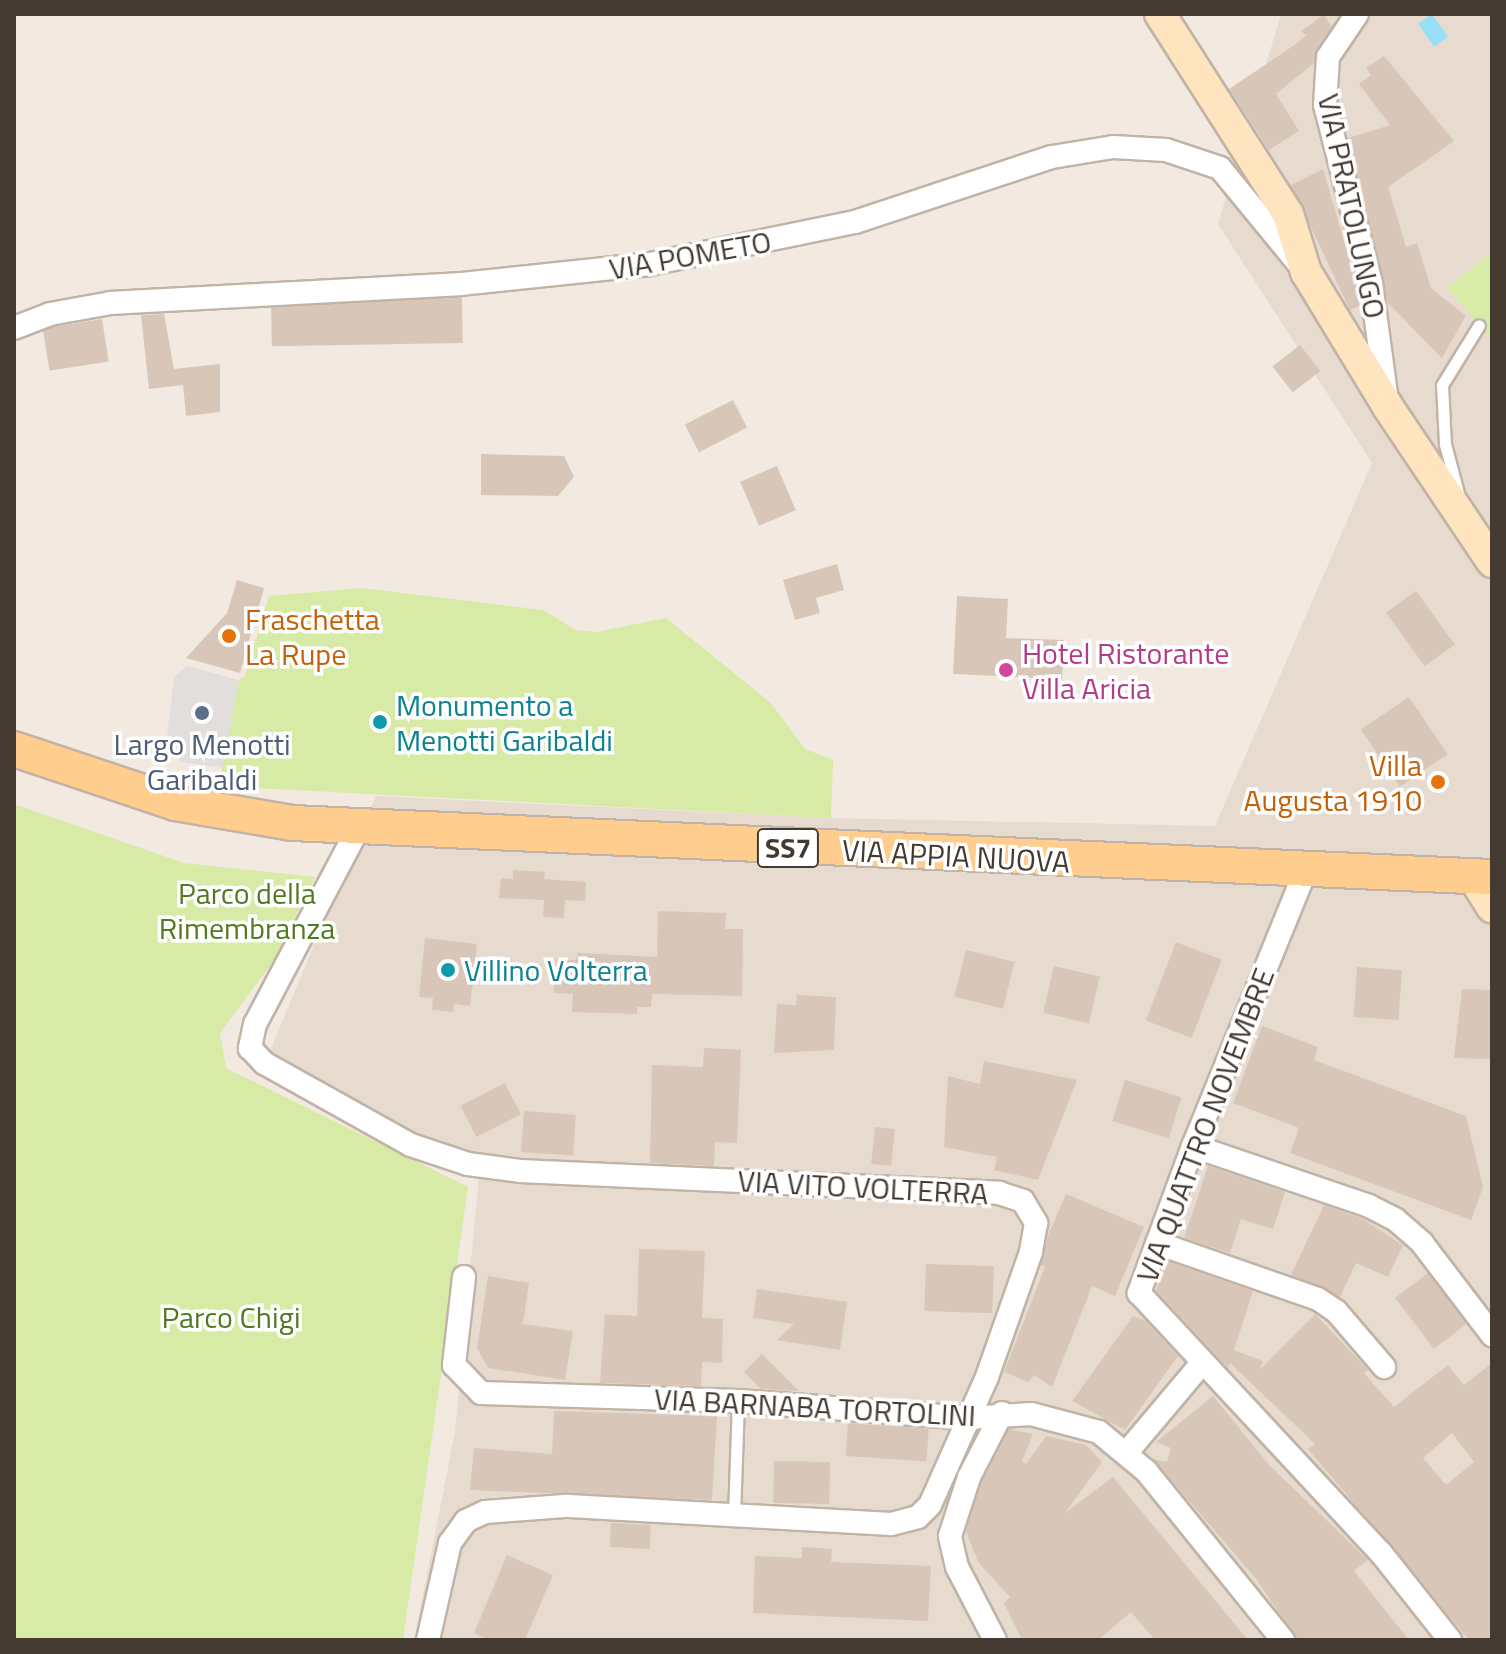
<!DOCTYPE html>
<html>
<head>
<meta charset="utf-8">
<style>
	body { margin:0 }
	#map { position:relative; width:1506px; height:1654px; overflow:hidden; background:#f2eae1; font-family:"Titillium Web",sans-serif }
	div>[style] { position:absolute }
	[style*='--x'] { left:calc(var(--x)*1px); top:calc(var(--y)*1px); width:calc(var(--w)*1px); rotate:calc(var(--a)*1deg) }
	.residential>* { inset:0; background:#e7dbcf }
	.green>* { inset:0; background:#d7eba6 }
	.parking>* { inset:0; background:#e2dedb }
	.water>* { inset:0; background:#97def6; transform-origin:0 0 }
	.building>* { inset:0; background:#d8c7b9; transform-origin:0 0 }
	.roads { filter:drop-shadow(2px 0 #c1b3a6) drop-shadow(-2px 0 #c1b3a6) drop-shadow(0 2px #c1b3a6) drop-shadow(0 -2px #c1b3a6) }
	.lane>* { height:11px; margin:-5.5px; padding:0 5.5px; transform-origin:5.5px; border-radius:5.5px; background:#fff }
	.street>* { height:22px; margin:-11px; padding:0 11px; transform-origin:11px; border-radius:11px; background:#fff }
	.secondary>* { height:30px; margin:-15px; padding:0 15px; transform-origin:15px; border-radius:15px; background:#ffe5bf }
	.primary>* { height:34px; margin:-17px; padding:0 17px; transform-origin:17px; border-radius:17px; background:#ffcd8e }
	.dots>* { width:22px; height:22px; translate:-50% -50%; box-sizing:border-box; border:4px solid #fff; border-radius:50% }
	span { translate:-50% -50%; white-space:nowrap; text-align:center; line-height:1.15; -webkit-text-stroke:7px #fff; paint-order:stroke }
	.shield-label span { padding:2px 6px; background:#fff; border:2px solid; border-radius:6px; -webkit-text-stroke-width:0 }
	.shield-label { font-size:28px; color:#443a32; font-weight:700 }
	.street-label { font-size:30px; color:#443a32 }
	.food-label { font-size:30px; color:#c56008 }
	.left { translate:0 -50%; text-align:left }
	.right { translate:-100% -50%; text-align:right }
	.hotel-label { font-size:30px; color:#b23c85 }
	.culture-label { font-size:30px; color:#0d838f }
	.service-label { font-size:30px; color:#4e5e75 }
	.park-label { font-size:30px; color:#517921 }
	.frame { position:absolute; inset:0; border:16px solid #443a32; pointer-events:none }
</style>
</head>
<body>
<div id="map">
	<div class="residential">
		<i style="clip-path:polygon(1281px 14px,1492px 14px,1492px 1640px,414px 1640px,455px 1432px,479px 1176px,270px 1051px,376px 796px,831px 818px,1215px 826px,1372px 463px,1218px 224px)"></i>
	</div>
	<div class="green">
		<i style="clip-path:polygon(1492px 252px,1492px 340px,1447px 287px)"></i>
		<i style="clip-path:polygon(361px 588px,543px 610px,576px 630px,596px 632px,666px 618px,771px 703px,805px 749px,833px 760px,831px 818px,218px 786px,239px 680px,245px 676px,269px 596px)"></i>
		<i style="clip-path:polygon(14px 804px,184px 863px,315px 877px,275px 959px,220px 1033px,226px 1068px,468px 1187px,403px 1640px,14px 1640px)"></i>
	</div>
	<div class="parking">
		<i style="clip-path:polygon(187px 666px,239px 680px,223px 768px,182px 762px,166px 745px,174px 677px)"></i>
	</div>
	<div class="water">
		<i style="left:1432px;top:14px;width:28px;height:17px;rotate:55deg"></i>
	</div>
	<div class="building">
		<i style="clip-path:polygon(1324px 15px,1332px 27px,1314px 63px,1276px 94px,1299px 131px,1269px 150px,1229px 89px,1299px 42px,1306px 35px,1301px 31px)"></i>
		<i style="clip-path:polygon(1384px 56px,1454px 141px,1388px 187px,1406px 247px,1417px 243px,1431px 288px,1466px 316px,1442px 358px,1388px 303px,1348px 138px,1390px 125px,1359px 84px,1371px 75px,1366px 68px)"></i>
		<i style="clip-path:polygon(1323px 169px,1357px 286px,1360px 306px,1350px 310px,1291px 185px)"></i>
		<i style="left:462px;top:298px;width:45px;height:191px;rotate:89deg"></i>
		<i style="clip-path:polygon(164px 314px,174px 369px,220px 364px,220px 412px,186px 416px,183px 385px,149px 389px,141px 315px)"></i>
		<i style="left:102px;top:319px;width:43px;height:60px;rotate:81deg"></i>
		<i style="left:1300px;top:345px;width:33px;height:35px;rotate:52deg"></i>
		<i style="left:733px;top:400px;width:31px;height:54px;rotate:63deg"></i>
		<i style="clip-path:polygon(481px 454px,564px 456px,574px 477px,558px 496px,481px 495px)"></i>
		<i style="left:777px;top:466px;width:48px;height:40px;rotate:67deg"></i>
		<i style="clip-path:polygon(837px 564px,844px 590px,816px 598px,820px 613px,795px 620px,783px 580px)"></i>
		<i style="clip-path:polygon(237px 580px,264px 588px,240px 673px,186px 658px,227px 613px)"></i>
		<i style="left:1416px;top:591px;width:66px;height:37px;rotate:54deg"></i>
		<i style="clip-path:polygon(957px 596px,1008px 599px,1006px 638px,1064px 640px,1062px 679px,953px 674px)"></i>
		<i style="left:1409px;top:697px;width:69px;height:58px;rotate:56deg"></i>
		<i style="clip-path:polygon(513px 870px,545px 872px,544px 879px,586px 882px,585px 901px,565px 900px,564px 918px,543px 917px,544px 900px,499px 898px,501px 878px,513px 879px)"></i>
		<i style="clip-path:polygon(658px 911px,726px 913px,725px 929px,743px 929px,742px 996px,652px 994px,651px 1007px,637px 1007px,637px 1014px,572px 1012px,573px 994px,554px 993px,556px 959px,576px 960px,578px 953px,657px 957px)"></i>
		<i style="clip-path:polygon(425px 938px,477px 944px,470px 1006px,454px 1004px,453px 1012px,432px 1010px,433px 998px,419px 997px)"></i>
		<i style="left:1176px;top:942px;width:49px;height:84px;rotate:21deg"></i>
		<i style="left:966px;top:950px;width:50px;height:48px;rotate:14deg"></i>
		<i style="left:1054px;top:966px;width:47px;height:48px;rotate:13deg"></i>
		<i style="left:1357px;top:967px;width:45px;height:50px;rotate:4deg"></i>
		<i style="clip-path:polygon(1462px 989px,1492px 990px,1492px 1059px,1454px 1058px)"></i>
		<i style="clip-path:polygon(797px 995px,836px 997px,834px 1050px,774px 1053px,777px 1004px,796px 1005px)"></i>
		<i style="clip-path:polygon(1262px 1026px,1318px 1047px,1314px 1060px,1466px 1116px,1483px 1187px,1471px 1220px,1290px 1153px,1299px 1128px,1233px 1103px)"></i>
		<i style="clip-path:polygon(704px 1048px,741px 1050px,737px 1143px,715px 1142px,714px 1166px,650px 1163px,652px 1065px,703px 1067px)"></i>
		<i style="clip-path:polygon(984px 1061px,1077px 1080px,1038px 1180px,994px 1170px,997px 1157px,944px 1147px,948px 1076px,980px 1084px)"></i>
		<i style="left:1125px;top:1080px;width:59px;height:43px;rotate:17deg"></i>
		<i style="left:505px;top:1083px;width:35px;height:50px;rotate:63deg"></i>
		<i style="left:524px;top:1111px;width:52px;height:41px;rotate:4deg"></i>
		<i style="left:875px;top:1127px;width:20px;height:37px;rotate:6deg"></i>
		<i style="clip-path:polygon(1208px 1166px,1285px 1192px,1273px 1229px,1241px 1219px,1230px 1253px,1184px 1238px)"></i>
		<i style="clip-path:polygon(1066px 1194px,1144px 1227px,1115px 1296px,1092px 1286px,1052px 1387px,1034px 1375px,1028px 1382px,1004px 1372px,1045px 1267px,1041px 1265px,1048px 1235px)"></i>
		<i style="clip-path:polygon(1324px 1205px,1363px 1219px,1403px 1245px,1388px 1277px,1356px 1263px,1340px 1297px,1291px 1275px)"></i>
		<i style="clip-path:polygon(639px 1249px,705px 1251px,702px 1318px,723px 1319px,722px 1363px,702px 1362px,701px 1386px,600px 1383px,605px 1314px,637px 1316px)"></i>
		<i style="clip-path:polygon(evenodd,1166px 1261px,1253px 1291px,1234px 1350px,1263px 1361px,1260px 1370px,1315px 1314px,1368px 1370px,1364px 1373px,1394px 1407px,1448px 1365px,1464px 1385px,1492px 1363px,1492px 1640px,1469px 1640px,1308px 1449px,1315px 1444px,1230px 1363px,1228px 1368px,1156px 1291px,1166px 1261px,1452px 1433px,1474px 1462px,1446px 1485px,1423px 1458px,1452px 1433px)"></i>
		<i style="left:926px;top:1264px;width:68px;height:47px;rotate:2deg"></i>
		<i style="left:1428px;top:1273px;width:64px;height:41px;rotate:53deg"></i>
		<i style="clip-path:polygon(488px 1276px,529px 1283px,523px 1324px,573px 1331px,565px 1380px,488px 1368px,477px 1348px)"></i>
		<i style="clip-path:polygon(757px 1289px,847px 1302px,840px 1350px,777px 1340px,794px 1324px,753px 1318px)"></i>
		<i style="clip-path:polygon(1133px 1316px,1146px 1321px,1178px 1356px,1125px 1430px,1072px 1401px)"></i>
		<i style="clip-path:polygon(762px 1354px,799px 1391px,761px 1389px,744px 1372px)"></i>
		<i style="clip-path:polygon(1213px 1396px,1270px 1466px,1368px 1560px,1354px 1571px,1409px 1640px,1297px 1640px,1257px 1580px,1153px 1459px,1167px 1462px,1171px 1448px,1156px 1442px)"></i>
		<i style="clip-path:polygon(554px 1411px,717px 1416px,712px 1500px,470px 1490px,474px 1448px,552px 1454px)"></i>
		<i style="left:848px;top:1423px;width:81px;height:33px;rotate:4deg"></i>
		<i style="clip-path:polygon(1009px 1429px,1033px 1434px,1022px 1461px,1026px 1464px,1046px 1436px,1086px 1445px,1102px 1462px,1065px 1513px,1113px 1477px,1248px 1640px,1155px 1640px,1131px 1612px,1098px 1640px,1022px 1640px,1004px 1603px,1010px 1597px,978px 1562px,966px 1531px,981px 1484px)"></i>
		<i style="left:774px;top:1461px;width:56px;height:42px;rotate:1deg"></i>
		<i style="left:611px;top:1523px;width:40px;height:24px;rotate:3deg"></i>
		<i style="clip-path:polygon(802px 1547px,832px 1549px,831px 1562px,931px 1566px,928px 1621px,753px 1613px,755px 1556px,802px 1558px)"></i>
		<i style="clip-path:polygon(507px 1555px,553px 1575px,525px 1640px,489px 1640px,474px 1633px)"></i>
	</div>
	<div class="roads">
		<div class="lane">
			<i style="--x:1458;--y:493;--w:51;--a:-104.9"></i>
			<i style="--x:1445;--y:444;--w:59;--a:-92.9"></i>
			<i style="--x:1442;--y:385;--w:70;--a:-58.3"></i>
			<i style="--x:734;--y:1516;--w:115;--a:-88"></i>
		</div>
		<div class="street">
			<i style="--x:1357;--y:14;--w:52;--a:124"></i>
			<i style="--x:1328;--y:57;--w:48;--a:93.6"></i>
			<i style="--x:1325;--y:105;--w:184;--a:75.5"></i>
			<i style="--x:1371;--y:283;--w:120;--a:82.3"></i>
			<i style="--x:14;--y:328;--w:39;--a:-21"></i>
			<i style="--x:50;--y:314;--w:62;--a:-10.2"></i>
			<i style="--x:111;--y:303;--w:351;--a:-3.1"></i>
			<i style="--x:461;--y:284;--w:190;--a:-6"></i>
			<i style="--x:650;--y:264;--w:209;--a:-11.6"></i>
			<i style="--x:855;--y:222;--w:207;--a:-18.3"></i>
			<i style="--x:1052;--y:157;--w:62;--a:-9.3"></i>
			<i style="--x:1113;--y:147;--w:53;--a:3.2"></i>
			<i style="--x:1166;--y:150;--w:57;--a:18.4"></i>
			<i style="--x:1220;--y:168;--w:129;--a:50.6"></i>
			<i style="--x:359;--y:827;--w:223;--a:117.8"></i>
			<i style="--x:255;--y:1024;--w:25;--a:102"></i>
			<i style="--x:250;--y:1048;--w:21;--a:47"></i>
			<i style="--x:264;--y:1063;--w:168;--a:29.2"></i>
			<i style="--x:411;--y:1145;--w:60;--a:18.4"></i>
			<i style="--x:468;--y:1164;--w:52;--a:7.7"></i>
			<i style="--x:520;--y:1171;--w:480;--a:2.6"></i>
			<i style="--x:999;--y:1193;--w:25;--a:18"></i>
			<i style="--x:1023;--y:1201;--w:26;--a:59"></i>
			<i style="--x:1036;--y:1223;--w:29;--a:100"></i>
			<i style="--x:1031;--y:1252;--w:133;--a:109.4"></i>
			<i style="--x:987;--y:1377;--w:140;--a:114"></i>
			<i style="--x:930;--y:1505;--w:17;--a:135"></i>
			<i style="--x:918;--y:1517;--w:28;--a:165"></i>
			<i style="--x:891;--y:1524;--w:327;--a:-176.8"></i>
			<i style="--x:564;--y:1506;--w:79;--a:175.7"></i>
			<i style="--x:485;--y:1512;--w:21;--a:155"></i>
			<i style="--x:466;--y:1521;--w:27;--a:126"></i>
			<i style="--x:450;--y:1543;--w:99;--a:102.8"></i>
			<i style="--x:1305;--y:872;--w:296;--a:112.2"></i>
			<i style="--x:1193;--y:1146;--w:157;--a:110.2"></i>
			<i style="--x:1139;--y:1293;--w:355;--a:47.1"></i>
			<i style="--x:1381;--y:1553;--w:111;--a:51.6"></i>
			<i style="--x:1193;--y:1146;--w:186;--a:18.8"></i>
			<i style="--x:1369;--y:1206;--w:30;--a:27"></i>
			<i style="--x:1396;--y:1220;--w:35;--a:41"></i>
			<i style="--x:1422;--y:1243;--w:116;--a:52.7"></i>
			<i style="--x:1157;--y:1243;--w:170;--a:19.2"></i>
			<i style="--x:1318;--y:1299;--w:22;--a:34"></i>
			<i style="--x:1336;--y:1311;--w:74;--a:49.4"></i>
			<i style="--x:464;--y:1277;--w:89;--a:96.5"></i>
			<i style="--x:454;--y:1365;--w:39;--a:46"></i>
			<i style="--x:481;--y:1393;--w:257;--a:1.8"></i>
			<i style="--x:738;--y:1401;--w:231;--a:4.2"></i>
			<i style="--x:968;--y:1418;--w:63;--a:-3.6"></i>
			<i style="--x:1031;--y:1414;--w:70;--a:14.8"></i>
			<i style="--x:1099;--y:1432;--w:61;--a:39.7"></i>
			<i style="--x:1146;--y:1471;--w:218;--a:51"></i>
			<i style="--x:1128;--y:1451;--w:116;--a:-49.9"></i>
			<i style="--x:995;--y:1640;--w:82;--a:-117.5"></i>
			<i style="--x:957;--y:1567;--w:32;--a:-103"></i>
			<i style="--x:950;--y:1536;--w:62;--a:-72.1"></i>
			<i style="--x:969;--y:1477;--w:72;--a:-62.7"></i>
		</div>
		<div class="secondary">
			<i style="--x:1160;--y:14;--w:237;--a:57.4"></i>
			<i style="--x:1288;--y:214;--w:61;--a:72.8"></i>
			<i style="--x:1306;--y:272;--w:158;--a:58.7"></i>
			<i style="--x:1388;--y:407;--w:187;--a:56.1"></i>
			<i style="--x:1473;--y:877;--w:36;--a:58"></i>
		</div>
		<div class="primary">
			<i style="--x:14;--y:749;--w:170;--a:18.5"></i>
			<i style="--x:175;--y:803;--w:119;--a:9.7"></i>
			<i style="--x:292;--y:823;--w:1201;--a:2.58"></i>
		</div>
	</div>
	<div class="dots">
		<i style="left:229px;top:636px;background:#e8710a"></i>
		<i style="left:1006px;top:670px;background:#d1479c"></i>
		<i style="left:202px;top:713px;background:#5c6f8a"></i>
		<i style="left:380px;top:722px;background:#0f9aa8"></i>
		<i style="left:1438px;top:782px;background:#e8710a"></i>
		<i style="left:448px;top:970px;background:#0f9aa8"></i>
	</div>
	<div class="shield-label">
		<span style="left:788px;top:848px">SS7</span>
	</div>
	<div class="street-label">
		<span style="left:1352px;top:206px;rotate:78deg">VIA PRATOLUNGO</span>
		<span style="left:690px;top:255px;rotate:-10deg">VIA POMETO</span>
		<span style="left:956px;top:856px;rotate:3deg">VIA APPIA NUOVA</span>
		<span style="left:1205px;top:1125px;rotate:-69deg">VIA QUATTRO NOVEMBRE</span>
		<span style="left:863px;top:1187px;rotate:3deg">VIA VITO VOLTERRA</span>
		<span style="left:815px;top:1407px;rotate:3deg">VIA BARNABA TORTOLINI</span>
	</div>
	<div class="food-label">
		<span class="left" style="left:245px;top:636px">Fraschetta<br>La Rupe</span>
		<span class="right" style="left:1422px;top:782px">Villa<br>Augusta 1910</span>
	</div>
	<div class="hotel-label">
		<span class="left" style="left:1022px;top:670px">Hotel Ristorante<br>Villa Aricia</span>
	</div>
	<div class="culture-label">
		<span class="left" style="left:396px;top:722px">Monumento a<br>Menotti Garibaldi</span>
		<span class="left" style="left:464px;top:970px">Villino Volterra</span>
	</div>
	<div class="service-label">
		<span style="left:202px;top:761px">Largo Menotti<br>Garibaldi</span>
	</div>
	<div class="park-label">
		<span style="left:247px;top:910px">Parco della<br>Rimembranza</span>
		<span style="left:231px;top:1317px">Parco Chigi</span>
	</div>
	<div class="frame"></div>
</div>
</body>
</html>
